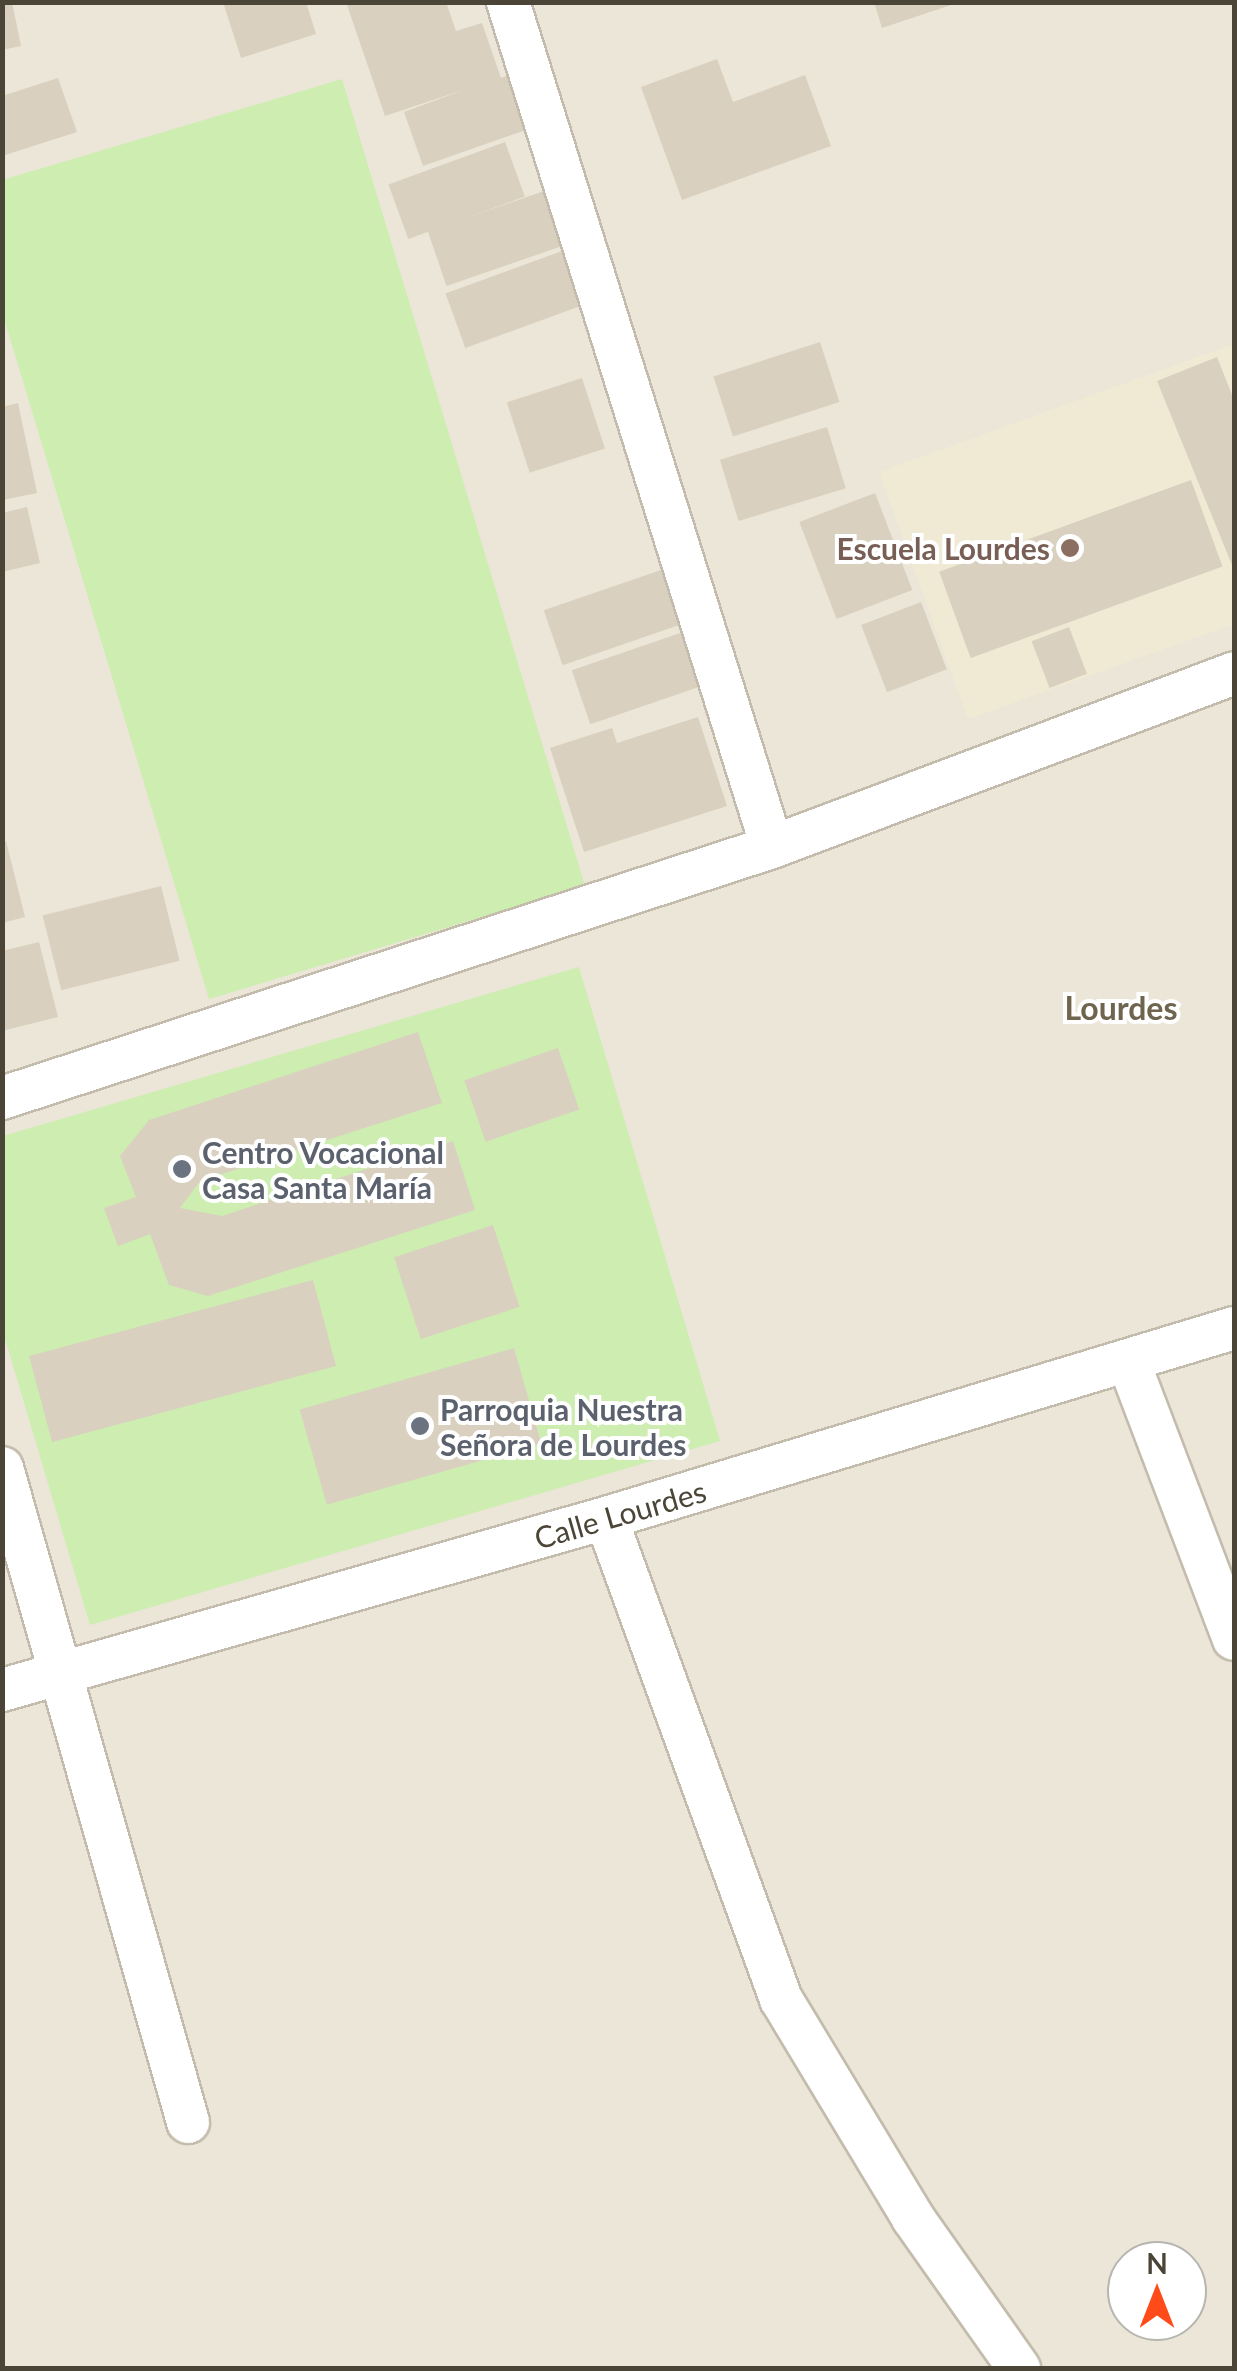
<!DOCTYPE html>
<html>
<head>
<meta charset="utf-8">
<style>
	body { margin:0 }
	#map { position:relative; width:1237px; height:2371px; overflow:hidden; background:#f6f4eb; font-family:Lato,sans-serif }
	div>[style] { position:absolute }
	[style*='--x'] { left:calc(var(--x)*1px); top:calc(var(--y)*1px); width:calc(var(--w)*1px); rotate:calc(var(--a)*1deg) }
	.residential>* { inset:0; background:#ebe6d8 }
	.education>* { inset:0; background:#f0ead4 }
	.green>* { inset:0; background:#ceedb1 }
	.building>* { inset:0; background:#d9d0bf; transform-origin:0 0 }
	.roads { filter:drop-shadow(2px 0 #c3bcac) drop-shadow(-2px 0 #c3bcac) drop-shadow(0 2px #c3bcac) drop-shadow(0 -2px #c3bcac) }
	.street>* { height:42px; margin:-21px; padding:0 21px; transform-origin:21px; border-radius:21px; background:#fff }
	.dots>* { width:28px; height:28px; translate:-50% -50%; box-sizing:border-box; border:5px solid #fff; border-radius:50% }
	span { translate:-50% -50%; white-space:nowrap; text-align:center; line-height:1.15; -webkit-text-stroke:8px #fff; paint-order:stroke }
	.education-label { font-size:30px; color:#785e54; font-weight:700 }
	.right { translate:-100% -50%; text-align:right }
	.worship-label { font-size:30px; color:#5b616d; font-weight:700 }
	.left { translate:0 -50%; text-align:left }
	.street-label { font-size:30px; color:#4b4537 }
	.neighbourhood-label { font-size:32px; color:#6f644e; font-weight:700 }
	.frame { position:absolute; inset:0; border:5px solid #4b4537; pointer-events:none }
	.north { position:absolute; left:1107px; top:2241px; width:100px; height:100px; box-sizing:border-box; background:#fff; border:2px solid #b7b5af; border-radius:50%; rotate:0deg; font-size:28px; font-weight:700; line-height:40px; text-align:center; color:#4b4537 }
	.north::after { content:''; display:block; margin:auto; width:35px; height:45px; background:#ff4b19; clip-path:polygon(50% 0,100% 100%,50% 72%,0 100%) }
</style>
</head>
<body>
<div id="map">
	<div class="residential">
		<i style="clip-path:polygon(evenodd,3px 3px,1234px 3px,1234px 2368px,3px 2368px,3px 3px,1127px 2261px,1187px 2261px,1187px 2321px,1127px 2321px,1127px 2261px)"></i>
	</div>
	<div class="education">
		<i style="clip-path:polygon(1234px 344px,1234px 624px,968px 719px,879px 472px)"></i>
	</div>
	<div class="green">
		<i style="clip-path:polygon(342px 79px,585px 886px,209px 999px,3px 315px,2px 180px)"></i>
		<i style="clip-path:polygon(579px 967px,720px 1441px,90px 1625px,3px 1332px,3px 1136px)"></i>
	</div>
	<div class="building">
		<i style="clip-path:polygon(2px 2px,12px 2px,21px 46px,2px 50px)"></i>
		<i style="clip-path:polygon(223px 2px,306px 2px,316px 34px,241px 58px)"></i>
		<i style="clip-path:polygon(346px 2px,446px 2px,456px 31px,482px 23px,501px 78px,521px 70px,540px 125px,423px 166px,404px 112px,466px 89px,385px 116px)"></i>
		<i style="clip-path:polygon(874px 2px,957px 2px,957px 3px,882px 28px)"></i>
		<i style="clip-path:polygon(717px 59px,733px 102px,805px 75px,831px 146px,682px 200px,641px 87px)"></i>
		<i style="clip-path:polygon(58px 78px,77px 132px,2px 156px,2px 96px)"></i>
		<i style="left:505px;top:142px;width:58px;height:124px;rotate:70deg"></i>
		<i style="left:544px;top:191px;width:58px;height:123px;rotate:71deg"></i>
		<i style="left:562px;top:251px;width:58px;height:124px;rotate:70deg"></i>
		<i style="left:820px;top:342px;width:63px;height:112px;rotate:72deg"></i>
		<i style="clip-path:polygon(1217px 357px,1234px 400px,1234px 570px,1157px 381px)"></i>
		<i style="left:582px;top:378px;width:74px;height:79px;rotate:72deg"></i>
		<i style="clip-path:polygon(18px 403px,37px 493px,2px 500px,2px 407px)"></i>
		<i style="left:827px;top:427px;width:64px;height:112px;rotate:73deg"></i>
		<i style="left:1191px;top:480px;width:92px;height:268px;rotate:70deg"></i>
		<i style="left:875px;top:493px;width:104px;height:81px;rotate:69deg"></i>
		<i style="clip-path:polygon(27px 507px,40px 563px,2px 572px,2px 513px)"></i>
		<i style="left:661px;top:570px;width:58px;height:124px;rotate:71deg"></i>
		<i style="left:921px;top:602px;width:72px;height:64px;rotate:69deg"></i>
		<i style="left:1069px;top:627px;width:50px;height:40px;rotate:69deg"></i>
		<i style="left:689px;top:630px;width:57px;height:124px;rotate:71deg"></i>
		<i style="clip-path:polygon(698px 717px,727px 806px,584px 852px,550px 748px,612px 728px,617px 743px)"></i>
		<i style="clip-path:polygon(6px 841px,25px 917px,2px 923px,2px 842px)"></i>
		<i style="left:161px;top:886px;width:77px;height:122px;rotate:76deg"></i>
		<i style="clip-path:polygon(39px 942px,58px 1017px,2px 1031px,2px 951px)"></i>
		<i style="clip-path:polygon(418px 1032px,442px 1103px,200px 1181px,180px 1208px,222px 1216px,453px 1141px,475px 1210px,208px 1296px,169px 1285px,150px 1234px,118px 1246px,104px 1208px,136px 1197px,120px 1156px,149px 1120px)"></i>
		<i style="left:558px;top:1048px;width:65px;height:99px;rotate:71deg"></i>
		<i style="left:493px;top:1225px;width:86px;height:104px;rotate:72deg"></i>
		<i style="left:313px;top:1280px;width:89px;height:294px;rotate:75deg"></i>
		<i style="left:514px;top:1348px;width:99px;height:223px;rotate:74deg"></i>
	</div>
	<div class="roads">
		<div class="street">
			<i style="--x:508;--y:2;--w:885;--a:72.65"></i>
			<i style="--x:2;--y:1098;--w:810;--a:-18.05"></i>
			<i style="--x:772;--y:847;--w:494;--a:-20.6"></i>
			<i style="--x:1129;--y:1363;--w:295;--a:69.2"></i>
			<i style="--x:2;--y:1468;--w:680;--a:74.12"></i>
			<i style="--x:606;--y:1518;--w:512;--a:70.01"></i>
			<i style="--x:781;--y:1999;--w:256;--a:58.9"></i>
			<i style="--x:913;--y:2218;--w:184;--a:54.8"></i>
			<i style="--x:2;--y:1690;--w:628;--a:-15.9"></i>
			<i style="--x:606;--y:1518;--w:656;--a:-16.83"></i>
		</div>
	</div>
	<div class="dots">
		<i style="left:1070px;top:548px;background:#8d6e63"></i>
		<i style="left:182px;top:1169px;background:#6b7280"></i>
		<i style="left:420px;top:1426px;background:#6b7280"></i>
	</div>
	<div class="education-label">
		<span class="right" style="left:1050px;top:548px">Escuela Lourdes</span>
	</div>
	<div class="worship-label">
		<span class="left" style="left:202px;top:1169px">Centro Vocacional<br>Casa Santa María</span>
		<span class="left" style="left:440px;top:1426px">Parroquia Nuestra<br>Señora de Lourdes</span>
	</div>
	<div class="street-label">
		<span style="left:620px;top:1514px;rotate:-16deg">Calle Lourdes</span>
	</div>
	<div class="neighbourhood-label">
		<span style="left:1121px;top:1008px">Lourdes</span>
	</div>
	<div class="frame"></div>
	<div class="north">N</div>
</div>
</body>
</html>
